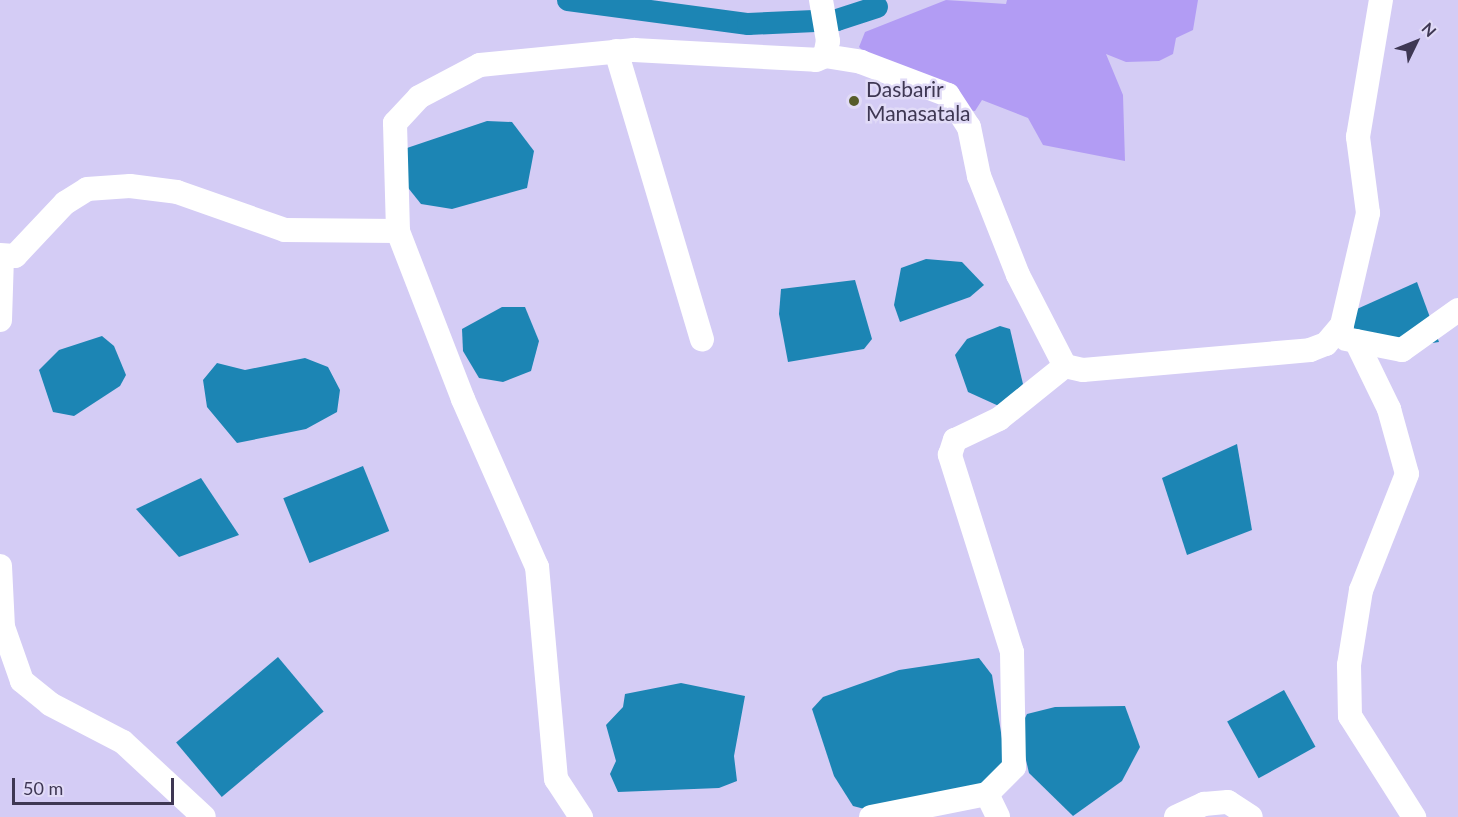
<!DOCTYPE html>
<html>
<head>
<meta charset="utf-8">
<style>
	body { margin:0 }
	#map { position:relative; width:1458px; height:817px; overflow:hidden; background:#d4ccf5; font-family:Lato,sans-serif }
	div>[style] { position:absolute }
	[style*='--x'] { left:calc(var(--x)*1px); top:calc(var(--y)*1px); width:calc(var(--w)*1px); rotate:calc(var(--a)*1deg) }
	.green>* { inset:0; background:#b29cf4 }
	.water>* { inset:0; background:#1c85b4; transform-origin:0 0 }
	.canal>* { height:22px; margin:-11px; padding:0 11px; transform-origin:11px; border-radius:11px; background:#1c85b4 }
	.street>* { height:24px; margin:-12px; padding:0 12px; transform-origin:12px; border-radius:12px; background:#fff }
	.dots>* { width:16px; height:16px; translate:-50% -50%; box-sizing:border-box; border:3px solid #e1dbf7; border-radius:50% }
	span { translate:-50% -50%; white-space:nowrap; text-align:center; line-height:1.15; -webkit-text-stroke:5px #e1dbf7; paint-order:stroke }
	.poi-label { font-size:21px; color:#3e3753 }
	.left { translate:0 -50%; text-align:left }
	.north { position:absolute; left:1386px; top:12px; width:60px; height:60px; -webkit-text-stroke:4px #e1dbf7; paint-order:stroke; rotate:47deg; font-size:16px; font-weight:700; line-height:24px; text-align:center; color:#3e3753 }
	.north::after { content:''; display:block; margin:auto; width:21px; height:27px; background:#3e3753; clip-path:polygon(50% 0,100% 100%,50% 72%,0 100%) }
	.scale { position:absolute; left:12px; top:778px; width:162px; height:27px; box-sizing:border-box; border:3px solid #3e3753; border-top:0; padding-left:8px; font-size:18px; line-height:21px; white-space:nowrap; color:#3e3753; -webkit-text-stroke:4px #e1dbf7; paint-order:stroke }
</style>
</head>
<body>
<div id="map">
	<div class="green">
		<i style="clip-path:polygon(946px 0,1006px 4px,1007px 0,1198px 0,1193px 30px,1176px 38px,1173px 54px,1159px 61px,1126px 62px,1106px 54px,1123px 95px,1125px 161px,1043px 145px,1028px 118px,982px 100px,975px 111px,964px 110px,948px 83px,871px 59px,859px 47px,865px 32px)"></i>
	</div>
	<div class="water">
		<i style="clip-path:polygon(487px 121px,512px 122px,534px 151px,527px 188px,452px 209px,421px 204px,405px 184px,404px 149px)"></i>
		<i style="clip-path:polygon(926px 259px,962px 262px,984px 285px,970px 297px,900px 322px,894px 305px,901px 268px)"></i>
		<i style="clip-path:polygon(855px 280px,872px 339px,864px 349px,788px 362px,779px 314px,781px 289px)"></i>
		<i style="clip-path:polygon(1417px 282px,1439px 342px,1359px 354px,1348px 313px)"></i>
		<i style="clip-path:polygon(502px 307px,525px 307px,539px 341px,531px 371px,503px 382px,479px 378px,463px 351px,462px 329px)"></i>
		<i style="clip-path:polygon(1000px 326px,1010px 329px,1023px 384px,1001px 407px,968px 392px,955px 355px,967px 339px)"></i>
		<i style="clip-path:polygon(102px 336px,114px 346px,126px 375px,120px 386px,74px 416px,53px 412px,39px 370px,59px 350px)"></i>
		<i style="clip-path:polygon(305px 358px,328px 367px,340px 390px,337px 412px,306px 429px,237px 443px,207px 407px,203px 380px,217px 363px,245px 370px)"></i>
		<i style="clip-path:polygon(1237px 444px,1252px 530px,1187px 555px,1162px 478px)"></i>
		<i style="left:363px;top:466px;width:70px;height:86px;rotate:68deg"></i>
		<i style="clip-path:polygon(201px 478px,239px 535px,179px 557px,136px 509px)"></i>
		<i style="left:278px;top:657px;width:71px;height:133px;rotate:50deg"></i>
		<i style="clip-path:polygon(979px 658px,992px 675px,1007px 771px,979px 792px,876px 812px,853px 806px,834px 776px,812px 709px,823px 697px,899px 670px)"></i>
		<i style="clip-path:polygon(681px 683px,745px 696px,734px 756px,737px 781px,719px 788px,618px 792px,610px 774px,616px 761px,606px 725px,623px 707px,625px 694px)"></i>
		<i style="left:1284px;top:690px;width:65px;height:65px;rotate:61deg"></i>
		<i style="clip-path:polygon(1125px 706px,1140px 747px,1122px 781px,1073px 816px,1029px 773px,1019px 730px,1027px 714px,1055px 707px)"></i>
	</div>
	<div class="canal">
		<i style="--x:568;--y:0;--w:182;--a:7.6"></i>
		<i style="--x:748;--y:24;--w:89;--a:-2.6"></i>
		<i style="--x:837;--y:20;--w:42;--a:-18"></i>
	</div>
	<div class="street">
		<i style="--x:616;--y:51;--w:301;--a:73.4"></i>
		<i style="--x:825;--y:56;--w:36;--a:9"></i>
		<i style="--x:861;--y:62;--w:93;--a:20.8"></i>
		<i style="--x:948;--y:95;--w:38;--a:57"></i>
		<i style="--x:969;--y:127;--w:50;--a:78.5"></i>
		<i style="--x:979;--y:176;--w:106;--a:68.5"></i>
		<i style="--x:1018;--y:275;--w:102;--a:62.7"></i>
		<i style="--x:1065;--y:366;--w:18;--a:13"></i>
		<i style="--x:1083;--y:370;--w:228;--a:-5"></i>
		<i style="--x:1310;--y:350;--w:17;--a:-21"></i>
		<i style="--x:1326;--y:344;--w:25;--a:-50"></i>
		<i style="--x:1342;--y:325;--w:115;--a:-76.9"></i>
		<i style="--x:1368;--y:213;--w:77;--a:-97.5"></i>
		<i style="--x:1358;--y:137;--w:139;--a:-80.5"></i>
		<i style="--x:0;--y:255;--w:15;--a:4"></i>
		<i style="--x:15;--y:256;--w:73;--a:-46.7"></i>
		<i style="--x:65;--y:203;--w:26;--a:-32"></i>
		<i style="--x:87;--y:189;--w:43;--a:-4"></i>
		<i style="--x:130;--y:186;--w:47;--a:7.3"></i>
		<i style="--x:177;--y:192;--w:114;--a:19.4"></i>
		<i style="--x:285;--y:230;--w:113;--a:0.5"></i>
		<i style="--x:0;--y:320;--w:63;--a:-88.2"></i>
		<i style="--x:1346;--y:339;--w:57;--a:11.1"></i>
		<i style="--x:1402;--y:350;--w:69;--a:-35.5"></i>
		<i style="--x:1356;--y:341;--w:76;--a:64.1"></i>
		<i style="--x:1389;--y:409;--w:67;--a:74.5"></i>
		<i style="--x:1407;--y:474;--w:125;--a:111.6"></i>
		<i style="--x:1361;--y:590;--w:76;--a:99.1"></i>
		<i style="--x:1349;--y:665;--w:51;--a:88.9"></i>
		<i style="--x:1350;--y:716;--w:120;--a:57.6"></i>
		<i style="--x:0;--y:566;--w:61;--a:87.2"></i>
		<i style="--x:3;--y:627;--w:57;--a:70.6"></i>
		<i style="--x:22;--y:681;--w:36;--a:39"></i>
		<i style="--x:50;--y:704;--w:82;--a:27.5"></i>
		<i style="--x:123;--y:742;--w:110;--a:42.8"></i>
		<i style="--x:987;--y:794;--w:25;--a:64"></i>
		<i style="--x:581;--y:817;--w:45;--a:-123.3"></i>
		<i style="--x:556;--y:779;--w:213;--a:-95.1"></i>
		<i style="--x:537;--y:567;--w:184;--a:-113.8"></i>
		<i style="--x:463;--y:399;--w:180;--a:-111.2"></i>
		<i style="--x:398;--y:231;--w:108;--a:-91.6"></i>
		<i style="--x:395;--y:123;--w:35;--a:-47"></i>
		<i style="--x:419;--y:97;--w:69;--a:-27.7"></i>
		<i style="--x:480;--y:65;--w:155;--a:-5.6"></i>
		<i style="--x:634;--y:50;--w:182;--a:3.1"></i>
		<i style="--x:816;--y:60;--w:10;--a:-24"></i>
		<i style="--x:825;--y:56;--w:15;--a:-79"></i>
		<i style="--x:828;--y:41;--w:42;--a:-99.7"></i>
		<i style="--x:871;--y:817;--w:118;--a:-11.2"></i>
		<i style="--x:987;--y:794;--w:38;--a:-45"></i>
		<i style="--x:1014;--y:767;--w:115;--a:-91"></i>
		<i style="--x:1012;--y:652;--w:207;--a:-107.5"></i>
		<i style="--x:950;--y:455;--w:16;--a:-72"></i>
		<i style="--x:955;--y:440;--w:49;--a:-25.5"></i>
		<i style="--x:999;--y:419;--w:85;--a:-38.8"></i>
		<i style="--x:1176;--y:817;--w:31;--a:-25"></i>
		<i style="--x:1204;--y:804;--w:24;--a:-5"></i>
		<i style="--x:1228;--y:802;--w:27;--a:33"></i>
	</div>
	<div class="dots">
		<i style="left:854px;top:101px;background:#575c2a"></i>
	</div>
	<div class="poi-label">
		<span class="left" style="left:866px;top:101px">Dasbarir<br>Manasatala</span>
	</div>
	<div class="north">N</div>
	<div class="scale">50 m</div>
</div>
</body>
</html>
